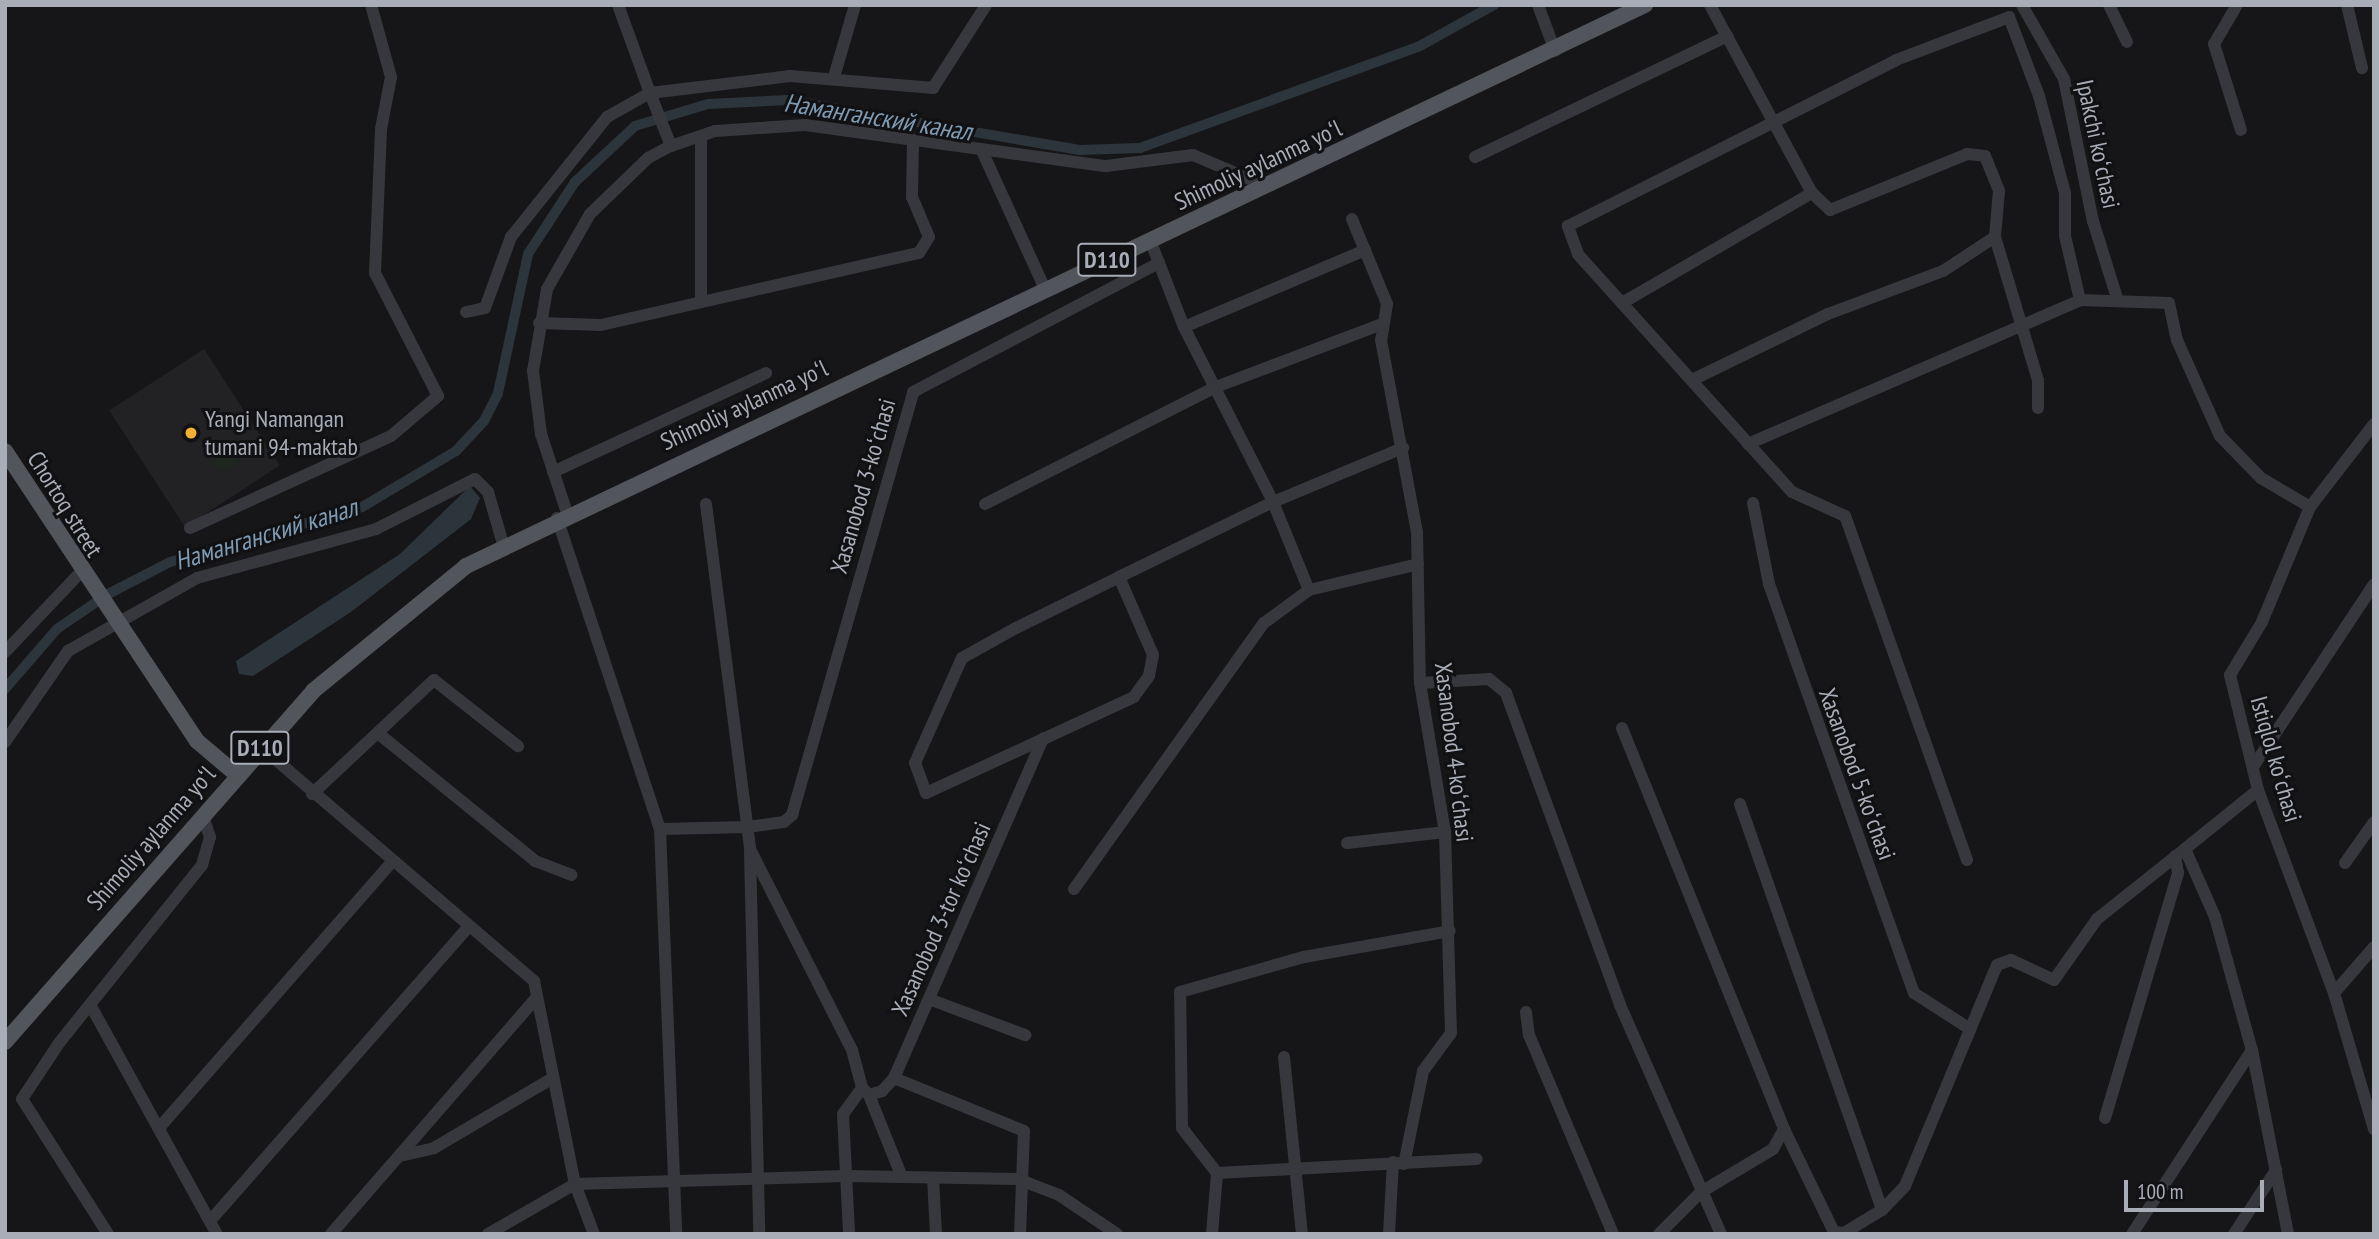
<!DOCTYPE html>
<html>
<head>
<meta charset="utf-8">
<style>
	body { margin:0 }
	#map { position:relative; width:2379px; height:1239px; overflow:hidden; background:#161618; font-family:"PT Sans Narrow",sans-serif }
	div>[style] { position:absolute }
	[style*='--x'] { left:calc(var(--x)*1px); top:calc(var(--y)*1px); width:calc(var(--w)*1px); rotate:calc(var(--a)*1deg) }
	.built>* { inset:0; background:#222225; transform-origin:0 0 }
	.green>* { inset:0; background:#1e261f }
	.round { border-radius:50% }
	.water>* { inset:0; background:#2c353c }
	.canal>* { height:10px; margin:-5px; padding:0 5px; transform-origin:5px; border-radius:5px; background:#2c353c }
	.minor>* { height:12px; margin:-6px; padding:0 6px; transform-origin:6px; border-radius:6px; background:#37383d }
	.major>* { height:16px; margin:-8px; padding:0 8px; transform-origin:8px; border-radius:8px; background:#53555c }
	.dots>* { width:19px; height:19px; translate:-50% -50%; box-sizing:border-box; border:4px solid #111113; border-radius:50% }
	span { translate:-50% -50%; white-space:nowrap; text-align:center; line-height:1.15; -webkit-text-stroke:6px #111113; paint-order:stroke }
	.shield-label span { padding:2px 5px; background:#111113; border:2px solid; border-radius:5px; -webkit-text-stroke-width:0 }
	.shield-label { font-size:23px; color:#a8adb8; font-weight:700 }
	.street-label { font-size:24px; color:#a8adb8 }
	.poi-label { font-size:24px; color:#a8adb8 }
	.left { translate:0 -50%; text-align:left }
	.water-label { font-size:26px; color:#7f9bb3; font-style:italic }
	.frame { position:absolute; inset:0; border:7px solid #a8adb8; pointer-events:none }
	.scale { position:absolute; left:2124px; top:1180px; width:140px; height:32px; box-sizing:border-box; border:4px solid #a8adb8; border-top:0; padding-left:9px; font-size:21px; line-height:24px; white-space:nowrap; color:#a8adb8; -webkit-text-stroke:5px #111113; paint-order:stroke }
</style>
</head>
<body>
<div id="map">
	<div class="built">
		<i style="left:204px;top:349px;width:139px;height:113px;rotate:57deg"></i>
	</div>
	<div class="green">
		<i class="round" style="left:212px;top:444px;width:26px;height:26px"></i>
	</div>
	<div class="water">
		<i style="clip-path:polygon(470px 486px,480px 498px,471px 519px,351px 612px,253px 676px,239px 674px,236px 661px,400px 554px)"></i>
	</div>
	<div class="canal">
		<i style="--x:5;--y:689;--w:79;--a:-49.1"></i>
		<i style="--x:57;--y:629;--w:62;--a:-34.5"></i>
		<i style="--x:108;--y:594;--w:70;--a:-27.3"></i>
		<i style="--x:170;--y:562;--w:200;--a:-16"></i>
		<i style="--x:362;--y:507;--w:109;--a:-30.8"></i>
		<i style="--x:456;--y:451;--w:41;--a:-47"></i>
		<i style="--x:484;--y:421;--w:31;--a:-63"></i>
		<i style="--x:498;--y:393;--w:142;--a:-77.8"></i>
		<i style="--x:528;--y:254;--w:86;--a:-56.9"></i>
		<i style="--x:575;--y:182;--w:82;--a:-43"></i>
		<i style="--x:635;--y:126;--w:76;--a:-16.8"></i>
		<i style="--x:708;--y:104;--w:79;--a:-2.9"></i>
		<i style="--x:787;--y:100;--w:297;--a:9.7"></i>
		<i style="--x:1080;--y:150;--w:60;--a:-1.9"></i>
		<i style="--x:1140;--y:148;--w:296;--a:-20"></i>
		<i style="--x:1418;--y:47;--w:87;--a:-28.9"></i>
	</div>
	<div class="minor">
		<i style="--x:618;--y:5;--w:94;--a:70"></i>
		<i style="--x:650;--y:93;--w:141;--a:-6.9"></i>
		<i style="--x:790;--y:76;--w:144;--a:4.8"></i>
		<i style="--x:933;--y:88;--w:98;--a:-57.4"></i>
		<i style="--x:1538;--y:5;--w:49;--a:69.7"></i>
		<i style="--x:2022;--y:5;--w:85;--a:60.4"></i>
		<i style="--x:2064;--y:79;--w:145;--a:78.5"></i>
		<i style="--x:2093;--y:221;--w:81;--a:72.7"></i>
		<i style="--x:2109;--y:5;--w:41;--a:64.1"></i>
		<i style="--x:2237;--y:5;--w:45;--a:120.5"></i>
		<i style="--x:2214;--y:44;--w:90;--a:72.6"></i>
		<i style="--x:2347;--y:5;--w:65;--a:76.6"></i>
		<i style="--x:834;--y:77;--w:75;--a:-73.7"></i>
		<i style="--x:983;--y:153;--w:149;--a:65.5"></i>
		<i style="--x:1475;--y:157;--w:280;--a:-25.6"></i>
		<i style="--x:1812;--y:193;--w:25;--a:43"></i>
		<i style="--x:1830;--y:210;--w:148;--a:-22.2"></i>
		<i style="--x:1967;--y:154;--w:18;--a:6"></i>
		<i style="--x:1985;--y:156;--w:38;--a:68"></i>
		<i style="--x:1999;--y:191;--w:46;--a:95"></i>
		<i style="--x:1995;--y:237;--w:149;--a:73.3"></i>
		<i style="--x:2038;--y:380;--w:28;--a:90"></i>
		<i style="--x:1352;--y:219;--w:92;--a:67.6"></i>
		<i style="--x:1387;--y:304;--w:36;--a:99"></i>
		<i style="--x:1381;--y:340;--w:195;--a:79.4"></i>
		<i style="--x:1417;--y:532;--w:151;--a:88.9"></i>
		<i style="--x:1420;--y:683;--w:151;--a:80.5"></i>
		<i style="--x:1445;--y:832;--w:201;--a:88.3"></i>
		<i style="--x:1451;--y:1033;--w:47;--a:126.4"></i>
		<i style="--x:1423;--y:1071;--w:95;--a:101.5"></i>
		<i style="--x:1150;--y:240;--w:93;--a:68.7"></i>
		<i style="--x:1184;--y:327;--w:197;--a:-23"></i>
		<i style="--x:701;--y:298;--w:162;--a:-90"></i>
		<i style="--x:1622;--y:303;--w:220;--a:-30.1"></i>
		<i style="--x:1812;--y:193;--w:214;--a:-118.5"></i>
		<i style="--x:466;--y:312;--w:19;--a:-12"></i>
		<i style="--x:485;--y:308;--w:76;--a:-69.9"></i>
		<i style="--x:511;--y:237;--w:154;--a:-51.3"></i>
		<i style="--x:607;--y:117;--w:49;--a:-29.2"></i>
		<i style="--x:650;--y:93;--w:57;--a:68.4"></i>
		<i style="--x:539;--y:323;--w:62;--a:1.8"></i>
		<i style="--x:601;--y:325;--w:326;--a:-12.8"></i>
		<i style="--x:919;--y:253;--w:19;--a:-58"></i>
		<i style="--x:929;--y:237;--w:43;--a:-113"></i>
		<i style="--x:912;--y:197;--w:55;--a:-89"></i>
		<i style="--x:1184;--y:327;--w:196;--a:63"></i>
		<i style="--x:1273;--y:502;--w:95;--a:67.8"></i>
		<i style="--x:1309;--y:590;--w:112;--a:-13.4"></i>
		<i style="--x:1694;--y:379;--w:149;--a:-25.9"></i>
		<i style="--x:1828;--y:314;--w:123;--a:-20.5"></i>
		<i style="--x:1943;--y:271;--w:62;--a:-33.2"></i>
		<i style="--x:2374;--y:424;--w:105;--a:127.6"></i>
		<i style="--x:2310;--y:507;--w:125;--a:112.7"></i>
		<i style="--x:2262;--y:622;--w:62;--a:121.1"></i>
		<i style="--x:2230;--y:675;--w:118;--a:76.3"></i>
		<i style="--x:2258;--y:790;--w:217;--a:69.5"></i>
		<i style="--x:2334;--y:993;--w:142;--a:73.6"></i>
		<i style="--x:1748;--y:444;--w:362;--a:-23.4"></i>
		<i style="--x:553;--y:472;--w:235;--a:-24.9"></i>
		<i style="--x:1753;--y:503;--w:83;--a:78.8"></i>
		<i style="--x:1769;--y:584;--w:434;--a:70.5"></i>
		<i style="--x:1914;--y:993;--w:67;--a:32.7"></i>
		<i style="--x:706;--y:504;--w:348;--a:82.7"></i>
		<i style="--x:750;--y:849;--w:225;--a:63.1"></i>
		<i style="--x:852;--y:1050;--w:39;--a:75"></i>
		<i style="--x:862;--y:1088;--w:32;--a:126"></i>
		<i style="--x:843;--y:1114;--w:120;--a:87.1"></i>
		<i style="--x:985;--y:504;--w:259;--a:-26.9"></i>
		<i style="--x:1216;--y:387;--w:178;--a:-20.8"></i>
		<i style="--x:567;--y:513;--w:83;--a:-108.2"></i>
		<i style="--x:541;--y:434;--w:64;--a:-97.2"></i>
		<i style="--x:533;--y:371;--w:83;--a:-80.3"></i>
		<i style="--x:547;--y:289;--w:86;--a:-60.2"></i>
		<i style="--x:590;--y:214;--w:81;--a:-44"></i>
		<i style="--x:648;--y:158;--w:26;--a:-28"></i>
		<i style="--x:671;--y:146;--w:46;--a:-18.8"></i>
		<i style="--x:715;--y:131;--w:90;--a:-3.8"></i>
		<i style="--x:805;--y:125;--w:304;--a:7.8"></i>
		<i style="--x:1106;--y:166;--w:88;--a:-7.2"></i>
		<i style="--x:1193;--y:155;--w:79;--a:23"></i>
		<i style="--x:557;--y:518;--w:328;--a:71.7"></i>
		<i style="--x:660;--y:829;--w:405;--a:87.7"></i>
		<i style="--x:190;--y:528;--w:221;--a:-24.6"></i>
		<i style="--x:391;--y:436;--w:62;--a:-40.4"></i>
		<i style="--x:438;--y:396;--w:138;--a:-117.1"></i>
		<i style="--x:375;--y:273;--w:144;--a:-87.6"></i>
		<i style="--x:381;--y:129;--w:53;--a:-79.1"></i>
		<i style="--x:391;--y:77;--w:75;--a:-105.5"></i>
		<i style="--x:1119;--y:577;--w:85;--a:66.4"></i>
		<i style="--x:1153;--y:655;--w:21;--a:101"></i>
		<i style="--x:1149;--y:676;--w:26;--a:126"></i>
		<i style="--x:1134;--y:697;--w:229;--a:155.2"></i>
		<i style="--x:926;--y:793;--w:32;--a:-110"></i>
		<i style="--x:915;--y:763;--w:115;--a:-65.9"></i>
		<i style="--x:962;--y:658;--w:62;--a:-29.1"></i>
		<i style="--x:1016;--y:628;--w:115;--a:-26.3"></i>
		<i style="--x:1119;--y:577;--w:171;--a:-26"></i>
		<i style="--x:1273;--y:502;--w:141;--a:-22.6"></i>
		<i style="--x:5;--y:652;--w:110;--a:-46.5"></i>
		<i style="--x:1420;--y:683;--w:69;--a:-3.3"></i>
		<i style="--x:1489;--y:679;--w:22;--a:39"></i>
		<i style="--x:1506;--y:693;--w:332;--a:69.9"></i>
		<i style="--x:1620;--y:1005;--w:250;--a:66.2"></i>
		<i style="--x:1622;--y:728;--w:432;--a:68"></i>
		<i style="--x:1784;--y:1129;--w:114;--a:64.1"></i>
		<i style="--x:1834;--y:1232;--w:10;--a:6"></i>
		<i style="--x:1844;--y:1233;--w:44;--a:-31.2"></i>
		<i style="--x:1882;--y:1210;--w:33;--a:-46"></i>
		<i style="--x:1905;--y:1186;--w:239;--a:-67.4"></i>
		<i style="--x:1997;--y:965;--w:15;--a:-20"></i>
		<i style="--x:2011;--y:960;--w:47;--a:24.9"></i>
		<i style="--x:2054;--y:980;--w:75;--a:-54.8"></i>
		<i style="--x:2097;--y:919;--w:112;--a:-38.5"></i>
		<i style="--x:379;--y:734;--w:201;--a:39.1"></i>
		<i style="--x:535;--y:861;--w:39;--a:21"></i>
		<i style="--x:5;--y:742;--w:111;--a:-55.3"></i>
		<i style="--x:68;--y:651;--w:148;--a:-29.5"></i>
		<i style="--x:197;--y:578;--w:186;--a:-15.3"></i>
		<i style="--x:376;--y:529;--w:111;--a:-26.8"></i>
		<i style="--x:475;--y:479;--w:18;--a:45"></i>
		<i style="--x:488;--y:492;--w:54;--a:73.9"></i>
		<i style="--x:261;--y:747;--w:360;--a:40.6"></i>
		<i style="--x:534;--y:981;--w:207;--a:78.6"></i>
		<i style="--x:575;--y:1184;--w:53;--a:69.2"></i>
		<i style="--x:2253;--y:767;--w:219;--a:-56.5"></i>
		<i style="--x:2258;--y:790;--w:94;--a:141.1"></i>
		<i style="--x:2185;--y:849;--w:74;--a:66.2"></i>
		<i style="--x:2215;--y:917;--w:138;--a:74.5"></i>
		<i style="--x:2252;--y:1050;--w:187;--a:78.9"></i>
		<i style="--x:312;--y:794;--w:167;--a:-43.1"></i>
		<i style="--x:434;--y:680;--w:107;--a:38.2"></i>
		<i style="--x:1740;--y:804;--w:430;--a:70.7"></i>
		<i style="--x:660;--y:829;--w:88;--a:-1.3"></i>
		<i style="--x:748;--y:827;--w:36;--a:-8"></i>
		<i style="--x:784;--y:822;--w:11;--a:-41"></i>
		<i style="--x:792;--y:815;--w:440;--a:-74"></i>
		<i style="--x:913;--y:392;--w:278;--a:-27.7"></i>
		<i style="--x:1347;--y:843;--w:99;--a:-6.4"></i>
		<i style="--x:750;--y:853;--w:381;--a:88.6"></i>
		<i style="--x:1967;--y:860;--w:365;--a:-109.5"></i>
		<i style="--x:1845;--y:516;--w:58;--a:-155.6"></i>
		<i style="--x:1792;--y:492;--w:320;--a:-132"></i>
		<i style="--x:1578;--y:254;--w:30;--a:-110"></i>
		<i style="--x:1568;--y:226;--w:368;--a:-26.8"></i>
		<i style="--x:1896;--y:60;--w:121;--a:-20.8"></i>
		<i style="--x:2009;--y:17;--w:85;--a:69.2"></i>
		<i style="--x:2039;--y:96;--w:100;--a:75"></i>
		<i style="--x:2065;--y:193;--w:43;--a:90"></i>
		<i style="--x:2065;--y:236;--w:66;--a:76.8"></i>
		<i style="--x:2080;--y:300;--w:89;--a:1.9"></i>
		<i style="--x:2169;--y:303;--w:38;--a:78"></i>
		<i style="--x:2177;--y:340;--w:105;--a:65.9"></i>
		<i style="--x:2220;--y:436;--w:59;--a:45.7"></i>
		<i style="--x:2261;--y:478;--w:57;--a:30.6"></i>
		<i style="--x:2345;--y:863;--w:50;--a:-54.7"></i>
		<i style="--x:1074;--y:889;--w:327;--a:-54.5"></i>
		<i style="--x:1264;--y:623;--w:56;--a:-36.3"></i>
		<i style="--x:2334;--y:993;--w:61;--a:-49"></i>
		<i style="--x:929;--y:999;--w:103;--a:20.6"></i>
		<i style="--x:92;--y:1008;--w:258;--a:61.1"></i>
		<i style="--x:1526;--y:1012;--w:23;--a:83"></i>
		<i style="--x:1529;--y:1035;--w:216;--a:67.1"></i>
		<i style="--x:1284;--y:1057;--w:178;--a:84.2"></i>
		<i style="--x:894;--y:1078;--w:140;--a:22.2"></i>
		<i style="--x:1024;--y:1131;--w:103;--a:92.2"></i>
		<i style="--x:862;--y:1088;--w:10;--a:45"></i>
		<i style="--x:869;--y:1095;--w:14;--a:-17"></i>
		<i style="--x:882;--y:1091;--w:18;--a:-47"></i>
		<i style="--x:894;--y:1078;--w:371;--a:-66.3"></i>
		<i style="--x:869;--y:1095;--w:88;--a:68.1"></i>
		<i style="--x:2105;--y:1118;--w:256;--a:-73.4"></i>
		<i style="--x:2178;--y:873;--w:17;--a:-100"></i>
		<i style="--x:159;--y:1128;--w:354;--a:-48.8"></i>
		<i style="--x:400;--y:1156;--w:35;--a:-13"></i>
		<i style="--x:434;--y:1148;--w:136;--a:-30.5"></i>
		<i style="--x:1217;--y:1173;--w:260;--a:-3.1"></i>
		<i style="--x:933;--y:1178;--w:56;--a:86.9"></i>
		<i style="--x:210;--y:1221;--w:390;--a:-48.7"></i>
		<i style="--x:108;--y:1234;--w:160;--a:-122.5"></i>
		<i style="--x:22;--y:1099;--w:67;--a:-56.5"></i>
		<i style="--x:59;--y:1043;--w:228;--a:-51.2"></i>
		<i style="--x:202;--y:865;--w:29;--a:-74"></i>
		<i style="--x:210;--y:837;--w:24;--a:-109"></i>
		<i style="--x:331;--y:1234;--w:314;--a:-49"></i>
		<i style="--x:488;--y:1234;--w:100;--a:-29.9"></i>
		<i style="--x:575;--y:1184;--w:272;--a:-1.7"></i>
		<i style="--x:847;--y:1176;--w:171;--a:1"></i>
		<i style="--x:1018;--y:1179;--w:44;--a:21.3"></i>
		<i style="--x:1059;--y:1195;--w:70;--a:33.9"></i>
		<i style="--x:1212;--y:1234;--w:61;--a:-85.3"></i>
		<i style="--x:1217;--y:1173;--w:57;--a:-127.9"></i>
		<i style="--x:1182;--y:1128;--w:136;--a:-90.8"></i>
		<i style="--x:1180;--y:992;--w:129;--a:-15.8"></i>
		<i style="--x:1304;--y:957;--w:148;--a:-10.1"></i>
		<i style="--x:1389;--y:1234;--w:72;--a:-86.8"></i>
		<i style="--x:1659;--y:1234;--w:59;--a:-45"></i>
		<i style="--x:1701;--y:1192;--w:84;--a:-30.8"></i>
		<i style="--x:1773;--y:1149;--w:23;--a:-61"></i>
		<i style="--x:2132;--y:1234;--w:220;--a:-56.9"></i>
		<i style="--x:2234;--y:1234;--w:77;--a:-56.7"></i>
	</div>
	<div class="major">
		<i style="--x:5;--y:451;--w:348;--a:56.5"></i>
		<i style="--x:197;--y:741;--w:51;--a:40.2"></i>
		<i style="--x:5;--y:1042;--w:467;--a:-48.7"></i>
		<i style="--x:313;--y:691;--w:198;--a:-39.2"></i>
		<i style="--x:466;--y:566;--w:1306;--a:-25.45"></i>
	</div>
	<div class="dots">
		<i style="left:191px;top:433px;background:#f2b134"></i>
	</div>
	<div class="shield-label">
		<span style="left:1107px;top:260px">D110</span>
		<span style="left:260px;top:748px">D110</span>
	</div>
	<div class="street-label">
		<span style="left:2098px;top:144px;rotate:78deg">Ipakchi koʻchasi</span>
		<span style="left:1258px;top:165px;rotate:-25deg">Shimoliy aylanma yoʻl</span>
		<span style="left:744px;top:405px;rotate:-25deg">Shimoliy aylanma yoʻl</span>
		<span style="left:863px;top:486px;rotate:-74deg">Xasanobod 3-koʻchasi</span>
		<span style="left:65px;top:504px;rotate:58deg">Chortoq street</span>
		<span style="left:1454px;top:752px;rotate:83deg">Xasanobod 4-koʻchasi</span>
		<span style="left:2276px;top:759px;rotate:74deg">Istiqlol koʻchasi</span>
		<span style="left:1857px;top:774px;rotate:70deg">Xasanobod 5-koʻchasi</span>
		<span style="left:151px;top:838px;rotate:-49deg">Shimoliy aylanma yoʻl</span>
		<span style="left:941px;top:919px;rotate:-66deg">Xasanobod 3-tor koʻchasi</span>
	</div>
	<div class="poi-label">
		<span class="left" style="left:205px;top:433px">Yangi Namangan<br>tumani 94-maktab</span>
	</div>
	<div class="water-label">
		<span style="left:878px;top:117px;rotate:9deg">Наманганский канал</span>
		<span style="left:266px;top:534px;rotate:-17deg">Наманганский канал</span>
	</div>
	<div class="frame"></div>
	<div class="scale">100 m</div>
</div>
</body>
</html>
